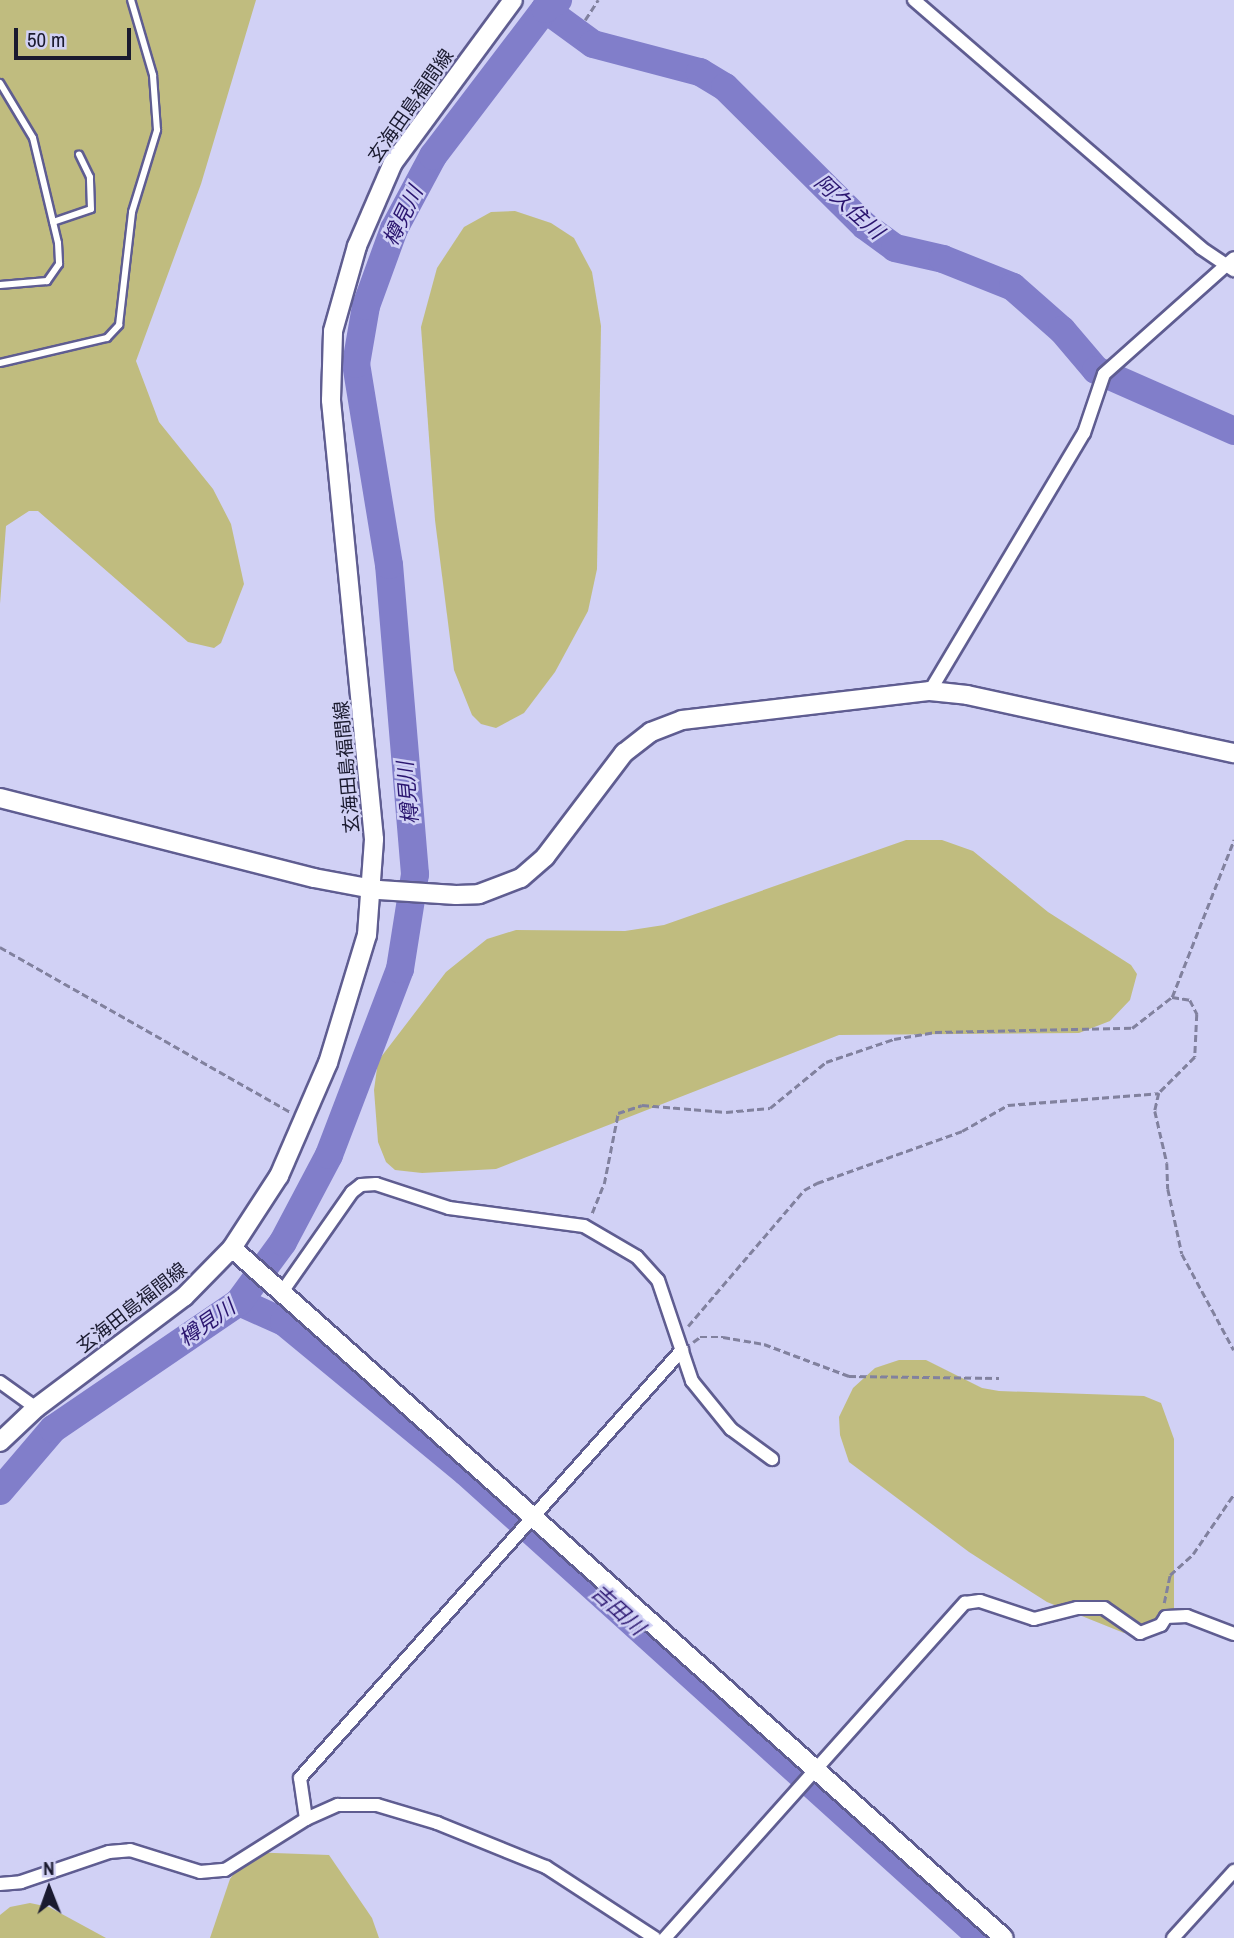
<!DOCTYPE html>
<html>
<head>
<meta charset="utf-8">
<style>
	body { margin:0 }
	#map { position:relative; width:1234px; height:1938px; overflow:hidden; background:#d1d1f5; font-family:"Archivo Narrow","Noto Sans JP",sans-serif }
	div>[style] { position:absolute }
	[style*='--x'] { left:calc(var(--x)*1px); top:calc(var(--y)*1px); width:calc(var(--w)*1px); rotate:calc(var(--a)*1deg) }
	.green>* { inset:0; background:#c0bc7f }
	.stream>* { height:4.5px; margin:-2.25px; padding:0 2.25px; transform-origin:2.25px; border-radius:2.25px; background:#817eca }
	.river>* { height:28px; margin:-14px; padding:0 14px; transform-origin:14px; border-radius:14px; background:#817eca }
	.path>* { height:2.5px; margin-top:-1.25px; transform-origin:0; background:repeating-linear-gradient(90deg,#81819e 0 7px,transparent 0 10.5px) }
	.roads { filter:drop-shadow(2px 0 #5f5d91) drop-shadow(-2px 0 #5f5d91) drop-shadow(0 2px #5f5d91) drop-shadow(0 -2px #5f5d91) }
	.lane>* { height:6px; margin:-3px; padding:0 3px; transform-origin:3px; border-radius:3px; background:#fff }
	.street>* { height:12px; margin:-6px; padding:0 6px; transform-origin:6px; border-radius:6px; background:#fff }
	.secondary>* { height:18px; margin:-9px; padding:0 9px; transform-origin:9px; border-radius:9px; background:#fff }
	span { translate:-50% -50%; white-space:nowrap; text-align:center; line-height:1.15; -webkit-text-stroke:5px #d1d1f5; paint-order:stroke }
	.street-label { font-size:19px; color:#1a1a2f }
	.water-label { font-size:21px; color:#2a156f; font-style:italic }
	.north { position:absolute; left:14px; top:1854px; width:70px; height:70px; -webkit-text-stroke:5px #d1d1f5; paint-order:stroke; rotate:359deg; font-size:19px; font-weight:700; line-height:28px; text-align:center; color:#1a1a2f }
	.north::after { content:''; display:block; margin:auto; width:24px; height:32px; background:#1a1a2f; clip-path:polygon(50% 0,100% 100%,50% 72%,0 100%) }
	.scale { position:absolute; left:14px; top:28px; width:117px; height:32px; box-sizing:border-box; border:4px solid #1a1a2f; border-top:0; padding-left:9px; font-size:21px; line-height:24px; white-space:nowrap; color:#1a1a2f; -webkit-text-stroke:5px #d1d1f5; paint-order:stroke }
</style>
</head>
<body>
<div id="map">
	<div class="green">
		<i style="clip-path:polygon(0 0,256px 0,201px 184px,136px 361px,159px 422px,213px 489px,231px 524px,244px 584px,221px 643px,214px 648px,188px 642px,38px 511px,29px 511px,6px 526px,0 604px)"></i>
		<i style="clip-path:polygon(515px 211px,551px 223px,574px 238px,592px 272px,601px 326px,597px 569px,588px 611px,555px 672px,524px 713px,496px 728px,481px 724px,472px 715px,454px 670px,435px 520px,421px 327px,437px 268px,464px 227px,491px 212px)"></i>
		<i style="clip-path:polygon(906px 840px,942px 840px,973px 851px,1048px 912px,1131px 965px,1137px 974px,1130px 1000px,1110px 1021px,1079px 1033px,839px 1035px,496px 1169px,422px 1173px,395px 1170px,386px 1162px,378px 1142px,374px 1090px,378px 1061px,446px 972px,487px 939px,516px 930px,625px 931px,664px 925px)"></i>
		<i style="clip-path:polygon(899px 1360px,926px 1360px,982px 1388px,999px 1391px,1144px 1396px,1161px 1403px,1174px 1439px,1174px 1621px,1151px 1633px,1124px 1633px,1047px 1602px,969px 1552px,849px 1462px,840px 1435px,839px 1417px,853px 1388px,875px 1368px)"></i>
		<i style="clip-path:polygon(249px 1852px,329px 1855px,372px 1918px,379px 1938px,210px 1938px,230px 1879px)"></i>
		<i style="clip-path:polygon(30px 1903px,49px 1907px,106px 1938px,0 1938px,0 1915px,10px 1907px)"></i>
	</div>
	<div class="stream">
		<i style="--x:545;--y:9;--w:10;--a:-61"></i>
	</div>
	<div class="river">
		<i style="--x:545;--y:9;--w:59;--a:36.1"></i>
		<i style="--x:593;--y:44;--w:111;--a:14.7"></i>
		<i style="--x:700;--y:72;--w:29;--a:31"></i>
		<i style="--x:725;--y:87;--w:197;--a:44.8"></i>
		<i style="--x:865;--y:226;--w:37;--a:36"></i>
		<i style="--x:895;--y:248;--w:49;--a:12.9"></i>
		<i style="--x:943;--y:259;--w:75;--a:21.8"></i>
		<i style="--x:1013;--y:287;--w:65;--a:41.3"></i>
		<i style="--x:1062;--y:330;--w:52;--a:49.6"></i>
		<i style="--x:1096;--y:370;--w:151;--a:23.8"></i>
		<i style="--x:239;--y:1302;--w:49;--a:24"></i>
		<i style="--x:284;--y:1322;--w:236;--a:39.5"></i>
		<i style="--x:466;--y:1472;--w:695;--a:42.09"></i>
		<i style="--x:0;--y:1491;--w:82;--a:-49.5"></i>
		<i style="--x:53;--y:1429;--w:225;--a:-34.3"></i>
		<i style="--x:239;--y:1302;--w:74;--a:-53.7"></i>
		<i style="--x:283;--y:1242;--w:98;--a:-62.1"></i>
		<i style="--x:329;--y:1155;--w:199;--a:-69.1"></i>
		<i style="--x:400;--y:969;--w:96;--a:-81"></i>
		<i style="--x:415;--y:874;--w:310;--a:-94.8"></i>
		<i style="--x:389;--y:565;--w:204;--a:-99.3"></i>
		<i style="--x:356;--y:364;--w:59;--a:-80.2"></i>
		<i style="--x:366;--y:306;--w:82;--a:-70"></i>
		<i style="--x:394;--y:229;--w:83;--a:-61.9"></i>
		<i style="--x:433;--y:156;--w:185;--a:-52.7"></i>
		<i style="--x:545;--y:9;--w:16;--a:-35"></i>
	</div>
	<div class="path">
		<i style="--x:585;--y:20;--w:24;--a:-57"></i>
		<i style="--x:0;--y:947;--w:334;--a:29.6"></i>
		<i style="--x:1172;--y:997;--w:18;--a:9"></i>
		<i style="--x:1190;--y:1000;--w:16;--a:63"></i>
		<i style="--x:1197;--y:1014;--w:43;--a:92.7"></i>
		<i style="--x:1195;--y:1057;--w:51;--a:135"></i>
		<i style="--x:1159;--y:1093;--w:18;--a:103"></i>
		<i style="--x:1155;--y:1111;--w:53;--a:77"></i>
		<i style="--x:1167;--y:1163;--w:26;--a:88"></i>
		<i style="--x:1168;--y:1189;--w:66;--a:77.8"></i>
		<i style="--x:1182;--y:1254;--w:109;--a:61.6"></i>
		<i style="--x:592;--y:1213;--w:31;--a:-68"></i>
		<i style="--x:604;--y:1184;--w:72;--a:-78.8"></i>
		<i style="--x:618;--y:1113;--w:25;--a:-18"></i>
		<i style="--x:642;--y:1105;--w:84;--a:4.8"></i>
		<i style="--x:726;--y:1112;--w:44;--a:-5.2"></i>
		<i style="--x:770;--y:1108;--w:72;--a:-39.4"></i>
		<i style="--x:826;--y:1062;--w:72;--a:-18.7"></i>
		<i style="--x:894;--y:1039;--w:42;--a:-9.7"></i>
		<i style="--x:935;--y:1032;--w:197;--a:-1.2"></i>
		<i style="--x:1132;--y:1028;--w:51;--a:-37.8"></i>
		<i style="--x:1172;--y:997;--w:169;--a:-68.5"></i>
		<i style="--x:688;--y:1326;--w:179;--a:-49.5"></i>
		<i style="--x:804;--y:1190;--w:15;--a:-28"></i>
		<i style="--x:817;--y:1183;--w:154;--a:-19.7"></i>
		<i style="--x:962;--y:1131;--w:53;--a:-29.5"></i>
		<i style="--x:1008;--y:1105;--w:151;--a:-4.5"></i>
		<i style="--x:693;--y:1342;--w:9;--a:-36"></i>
		<i style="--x:700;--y:1337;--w:23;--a:0"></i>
		<i style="--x:723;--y:1337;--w:42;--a:9.7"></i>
		<i style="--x:764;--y:1344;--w:91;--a:20.6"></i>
		<i style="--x:849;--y:1376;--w:150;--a:0.8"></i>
		<i style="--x:1164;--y:1603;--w:29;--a:-78"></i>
		<i style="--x:1170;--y:1575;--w:31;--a:-42"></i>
		<i style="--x:1193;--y:1554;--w:73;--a:-55.7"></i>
	</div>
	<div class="roads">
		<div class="lane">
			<i style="--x:0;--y:83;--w:64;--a:59"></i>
			<i style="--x:33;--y:138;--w:108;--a:76.6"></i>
			<i style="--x:58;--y:243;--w:21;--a:87"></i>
			<i style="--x:59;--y:264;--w:21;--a:125"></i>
			<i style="--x:47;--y:281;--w:47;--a:175.1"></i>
			<i style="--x:53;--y:222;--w:40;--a:-18.9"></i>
			<i style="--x:91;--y:209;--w:32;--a:-92"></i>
			<i style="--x:90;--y:177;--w:25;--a:-116"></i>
			<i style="--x:0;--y:363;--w:110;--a:-13.2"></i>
			<i style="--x:107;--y:338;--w:18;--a:-47"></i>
			<i style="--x:119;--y:325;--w:114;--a:-83.4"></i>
			<i style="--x:132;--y:212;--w:86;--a:-73"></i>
			<i style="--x:157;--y:130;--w:55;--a:-94.2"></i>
			<i style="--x:153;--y:75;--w:78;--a:-106.3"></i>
		</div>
		<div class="street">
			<i style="--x:914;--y:0;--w:379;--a:40.8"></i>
			<i style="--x:1201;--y:248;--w:40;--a:34"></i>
			<i style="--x:930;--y:691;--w:300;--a:-59.2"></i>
			<i style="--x:1084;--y:433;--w:62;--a:-71.3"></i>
			<i style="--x:1104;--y:374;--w:174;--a:-41.7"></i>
			<i style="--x:282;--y:1292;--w:122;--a:-55"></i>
			<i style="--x:352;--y:1192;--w:11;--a:-38"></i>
			<i style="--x:361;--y:1185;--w:15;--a:-4"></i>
			<i style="--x:376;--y:1184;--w:77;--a:18.2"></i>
			<i style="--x:449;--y:1208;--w:136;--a:7.6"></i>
			<i style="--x:584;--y:1226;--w:61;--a:30.3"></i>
			<i style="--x:637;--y:1257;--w:31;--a:48"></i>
			<i style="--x:658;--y:1280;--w:107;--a:71.4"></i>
			<i style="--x:692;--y:1381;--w:62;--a:50.9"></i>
			<i style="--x:731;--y:1429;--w:51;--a:36.2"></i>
			<i style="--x:0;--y:1382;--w:44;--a:35.8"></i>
			<i style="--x:306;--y:1819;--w:41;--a:-98.3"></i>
			<i style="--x:300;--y:1778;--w:574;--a:-48.25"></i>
			<i style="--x:0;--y:1884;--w:21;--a:-5"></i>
			<i style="--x:21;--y:1882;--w:93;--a:-18.8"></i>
			<i style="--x:109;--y:1852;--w:21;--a:-5"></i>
			<i style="--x:130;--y:1850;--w:73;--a:17.4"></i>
			<i style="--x:200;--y:1872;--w:25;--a:-5"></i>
			<i style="--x:225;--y:1870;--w:96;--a:-32.2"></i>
			<i style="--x:306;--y:1819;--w:35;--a:-24"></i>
			<i style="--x:338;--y:1805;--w:39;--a:0"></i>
			<i style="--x:377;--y:1805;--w:63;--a:16.7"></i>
			<i style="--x:437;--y:1823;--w:118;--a:22"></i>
			<i style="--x:546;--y:1867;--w:130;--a:33.1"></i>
			<i style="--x:665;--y:1938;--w:450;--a:-48.2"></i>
			<i style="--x:965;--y:1603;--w:15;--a:-8"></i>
			<i style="--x:980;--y:1601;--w:57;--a:18.4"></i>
			<i style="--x:1034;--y:1619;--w:44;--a:-14.3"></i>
			<i style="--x:1077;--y:1608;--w:27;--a:0"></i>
			<i style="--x:1104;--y:1608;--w:44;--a:34.8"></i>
			<i style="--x:1140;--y:1633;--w:22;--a:-21"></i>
			<i style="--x:1161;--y:1625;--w:9;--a:-58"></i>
			<i style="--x:1166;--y:1617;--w:21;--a:-3"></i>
			<i style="--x:1187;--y:1616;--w:50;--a:21"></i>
			<i style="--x:1173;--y:1938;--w:91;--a:-47.7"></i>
		</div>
		<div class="secondary">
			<i style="--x:0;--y:798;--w:324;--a:14.3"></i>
			<i style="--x:314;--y:878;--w:66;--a:10.5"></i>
			<i style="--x:379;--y:890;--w:77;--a:3.7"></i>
			<i style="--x:456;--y:895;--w:23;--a:-2"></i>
			<i style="--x:479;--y:894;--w:45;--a:-20.9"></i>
			<i style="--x:521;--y:878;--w:32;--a:-41"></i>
			<i style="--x:545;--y:857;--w:131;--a:-52.8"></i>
			<i style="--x:624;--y:753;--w:34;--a:-38"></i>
			<i style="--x:651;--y:732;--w:33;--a:-21"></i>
			<i style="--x:682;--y:720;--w:250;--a:-6.7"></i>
			<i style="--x:930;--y:691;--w:37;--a:6"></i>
			<i style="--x:967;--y:695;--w:273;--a:12.3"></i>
			<i style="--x:232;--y:1248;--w:1035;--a:41.79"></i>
			<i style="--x:0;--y:1442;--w:50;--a:-43.4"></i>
			<i style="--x:36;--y:1408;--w:185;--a:-36.9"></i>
			<i style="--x:184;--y:1297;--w:69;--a:-45.6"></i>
			<i style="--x:232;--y:1248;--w:86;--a:-56.9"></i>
			<i style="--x:279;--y:1176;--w:123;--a:-66.6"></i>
			<i style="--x:328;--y:1063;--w:134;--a:-73.1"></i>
			<i style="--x:367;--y:935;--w:96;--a:-85.8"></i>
			<i style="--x:374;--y:839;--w:441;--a:-95.6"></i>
			<i style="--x:331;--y:400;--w:69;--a:-88.3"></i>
			<i style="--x:333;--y:331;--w:88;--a:-74.2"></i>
			<i style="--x:357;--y:246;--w:90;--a:-66.6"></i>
			<i style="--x:393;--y:163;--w:202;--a:-53.6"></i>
		</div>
	</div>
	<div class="street-label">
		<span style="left:411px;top:106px;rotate:-55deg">玄海田島福間線</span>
		<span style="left:347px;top:767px;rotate:-95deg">玄海田島福間線</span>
		<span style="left:132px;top:1308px;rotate:-38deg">玄海田島福間線</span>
	</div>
	<div class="water-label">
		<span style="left:849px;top:207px;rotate:42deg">阿久住川</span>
		<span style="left:403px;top:216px;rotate:-64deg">樽見川</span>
		<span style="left:408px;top:793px;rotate:-95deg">樽見川</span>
		<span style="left:207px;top:1323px;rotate:-35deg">樽見川</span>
		<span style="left:618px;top:1610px;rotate:42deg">吉田川</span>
	</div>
	<div class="north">N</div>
	<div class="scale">50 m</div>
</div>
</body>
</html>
